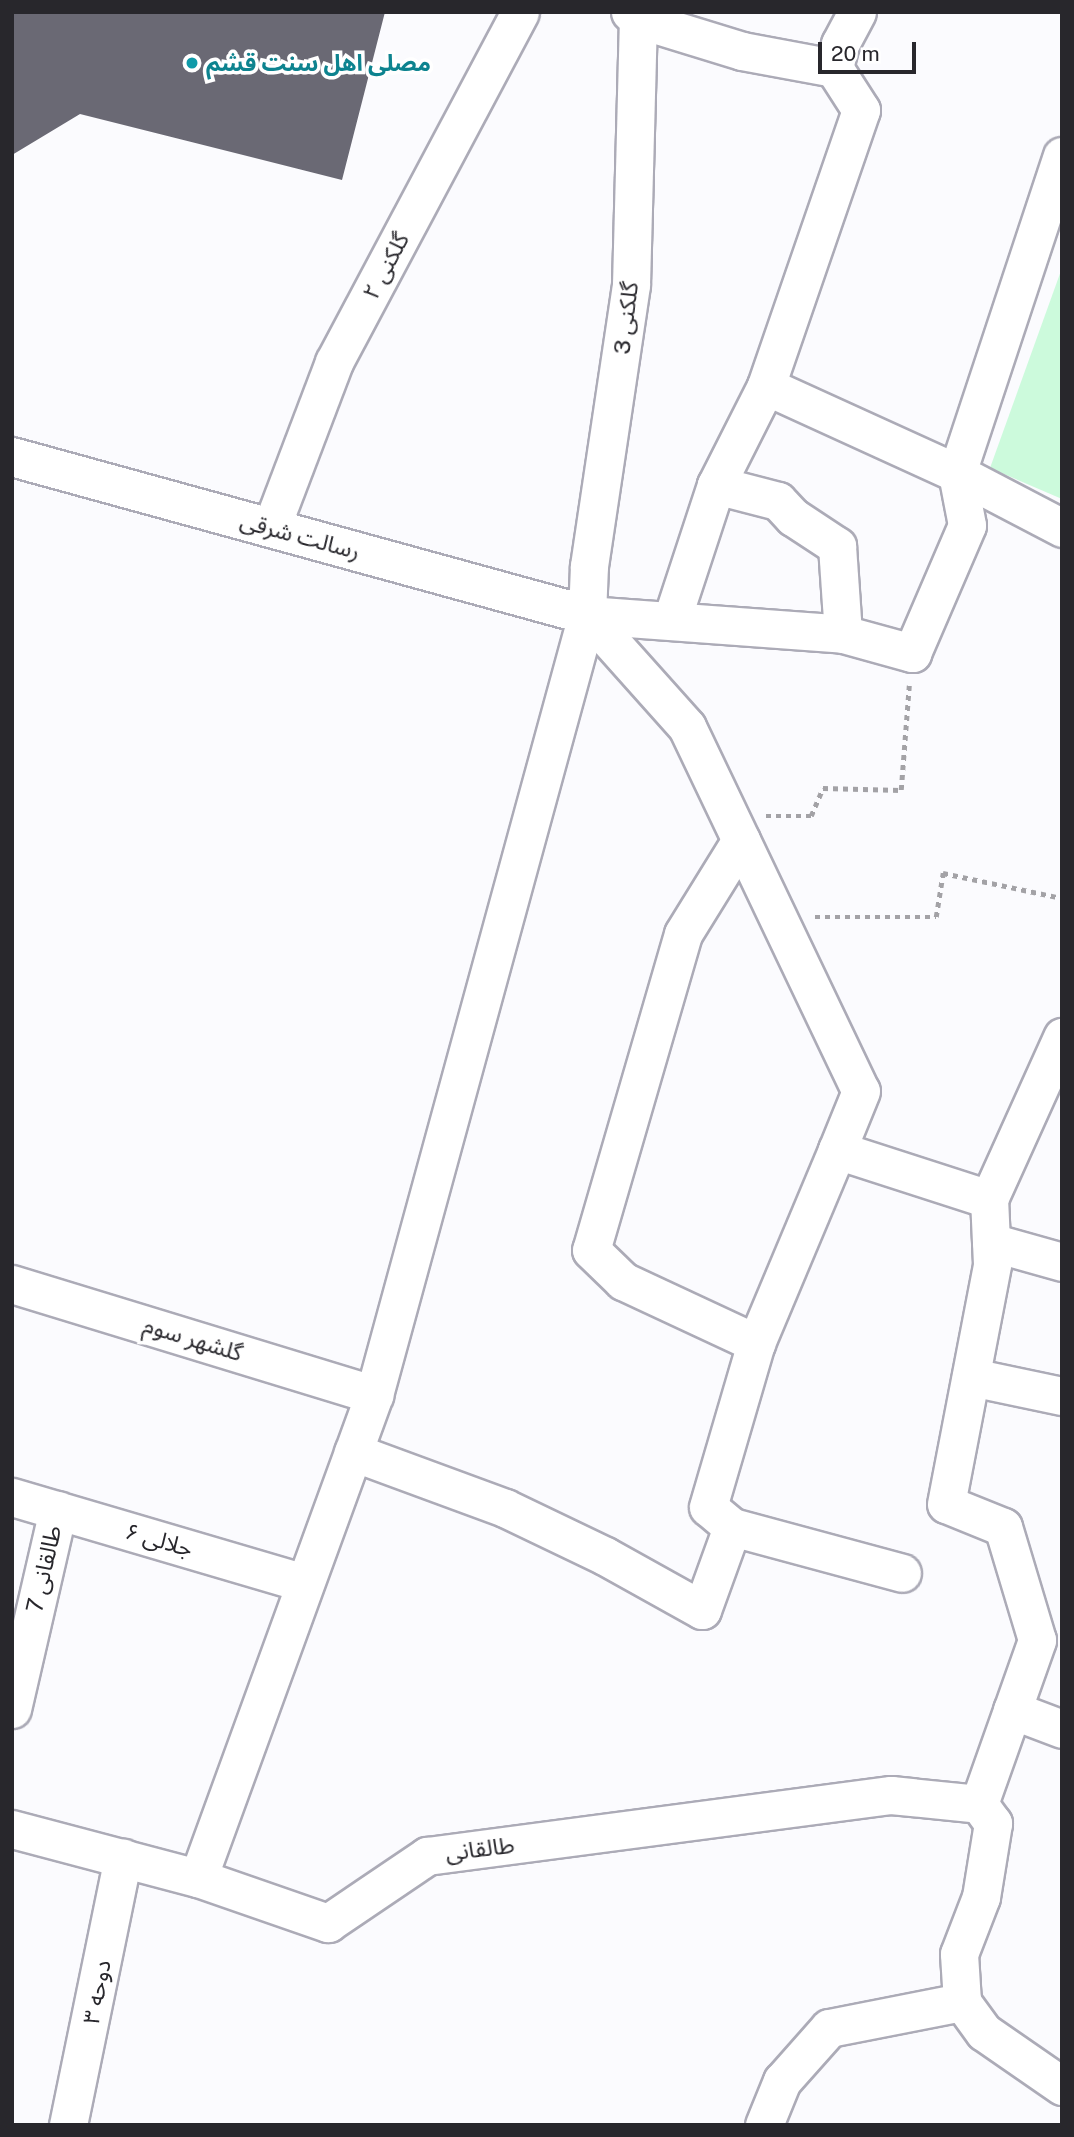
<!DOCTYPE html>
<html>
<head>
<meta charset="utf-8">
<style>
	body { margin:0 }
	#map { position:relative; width:1074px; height:2137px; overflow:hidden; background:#fbfbfe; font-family:"Public Sans","Noto Sans Arabic",sans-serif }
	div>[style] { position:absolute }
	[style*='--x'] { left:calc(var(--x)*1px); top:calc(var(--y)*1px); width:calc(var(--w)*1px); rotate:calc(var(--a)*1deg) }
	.green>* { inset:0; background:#ccfadc }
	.building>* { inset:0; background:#6a6974 }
	.path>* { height:4.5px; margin-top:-2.25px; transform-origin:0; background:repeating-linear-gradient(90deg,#a3a2a6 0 5px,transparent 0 10px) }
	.roads { filter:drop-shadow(2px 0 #acabb7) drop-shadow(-2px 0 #acabb7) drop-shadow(0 2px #acabb7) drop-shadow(0 -2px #acabb7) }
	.minor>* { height:37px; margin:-18.5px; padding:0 18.5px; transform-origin:18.5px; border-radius:18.5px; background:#fff }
	.major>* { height:38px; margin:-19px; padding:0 19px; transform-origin:19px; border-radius:19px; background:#fff }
	.dots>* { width:19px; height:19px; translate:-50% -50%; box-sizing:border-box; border:4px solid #fff; border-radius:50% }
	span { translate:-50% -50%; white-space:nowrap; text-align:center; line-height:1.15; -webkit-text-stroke:7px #fff; paint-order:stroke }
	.culture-label { font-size:23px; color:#0d838f; font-weight:700 }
	.left { translate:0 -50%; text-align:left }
	.street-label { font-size:23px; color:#28272c }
	.frame { position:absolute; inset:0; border:14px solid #28272c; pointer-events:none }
	.scale { position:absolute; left:818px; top:42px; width:98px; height:32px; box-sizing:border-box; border:4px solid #28272c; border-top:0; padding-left:9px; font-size:21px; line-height:24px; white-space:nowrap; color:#28272c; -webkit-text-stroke:5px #fff; paint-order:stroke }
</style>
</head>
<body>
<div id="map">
	<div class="green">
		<i style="clip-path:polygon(1062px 268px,1062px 499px,990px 468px)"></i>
	</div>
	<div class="building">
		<i style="clip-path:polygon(12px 12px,385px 12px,342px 180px,80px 114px,12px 155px)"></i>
	</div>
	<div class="path">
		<i style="--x:766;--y:816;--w:45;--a:0"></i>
		<i style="--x:811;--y:816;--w:30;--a:-67"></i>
		<i style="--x:823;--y:788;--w:78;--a:1.5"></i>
		<i style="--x:901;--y:790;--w:105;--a:-85.6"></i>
		<i style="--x:815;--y:917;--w:121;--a:0"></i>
		<i style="--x:936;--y:917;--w:45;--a:-81"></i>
		<i style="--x:943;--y:873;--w:122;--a:11.9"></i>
	</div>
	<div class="roads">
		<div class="minor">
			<i style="--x:630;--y:12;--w:11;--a:41"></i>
			<i style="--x:638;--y:19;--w:109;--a:17.1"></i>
			<i style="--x:742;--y:51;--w:94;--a:10.5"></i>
			<i style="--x:834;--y:68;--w:50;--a:57.3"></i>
			<i style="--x:861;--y:110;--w:292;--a:109"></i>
			<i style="--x:766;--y:386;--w:111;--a:116.8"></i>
			<i style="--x:716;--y:485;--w:141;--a:108.2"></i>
			<i style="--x:834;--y:68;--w:25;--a:-76"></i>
			<i style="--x:840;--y:44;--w:36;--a:-62"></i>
			<i style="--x:766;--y:386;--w:210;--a:24.5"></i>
			<i style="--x:957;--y:473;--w:119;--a:27.6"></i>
			<i style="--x:716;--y:485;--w:64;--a:14.5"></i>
			<i style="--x:778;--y:501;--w:22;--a:47"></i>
			<i style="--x:793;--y:517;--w:53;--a:33.4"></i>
			<i style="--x:837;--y:546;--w:88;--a:86.1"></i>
			<i style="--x:271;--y:528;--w:178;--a:-69.2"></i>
			<i style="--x:334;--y:362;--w:396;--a:-62"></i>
			<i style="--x:587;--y:615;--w:150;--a:48.2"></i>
			<i style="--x:687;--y:727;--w:403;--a:64.5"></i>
			<i style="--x:861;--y:1091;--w:64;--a:112.1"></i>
			<i style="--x:837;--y:1150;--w:160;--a:17.9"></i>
			<i style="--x:989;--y:1199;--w:178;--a:-65.7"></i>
			<i style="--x:587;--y:615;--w:257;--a:4.2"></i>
			<i style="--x:843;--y:634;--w:72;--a:15.4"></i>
			<i style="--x:912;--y:653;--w:139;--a:-66.7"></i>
			<i style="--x:967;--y:525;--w:53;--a:-100.9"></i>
			<i style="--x:957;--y:473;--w:334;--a:-71.7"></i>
			<i style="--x:741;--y:840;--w:110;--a:121.7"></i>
			<i style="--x:683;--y:934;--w:329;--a:106.2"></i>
			<i style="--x:591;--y:1250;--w:45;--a:44.1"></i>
			<i style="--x:623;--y:1281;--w:147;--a:25"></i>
			<i style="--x:991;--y:1242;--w:74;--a:15.7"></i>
			<i style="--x:12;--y:1284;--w:379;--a:17"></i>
			<i style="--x:971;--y:1377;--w:93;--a:11.8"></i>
			<i style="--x:353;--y:1452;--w:162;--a:20.2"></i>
			<i style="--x:505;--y:1508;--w:111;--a:25.6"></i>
			<i style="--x:605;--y:1556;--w:111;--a:29.1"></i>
			<i style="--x:702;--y:1610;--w:88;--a:-70.1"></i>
			<i style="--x:732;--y:1527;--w:31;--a:-140"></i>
			<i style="--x:708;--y:1507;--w:171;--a:-73.7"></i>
			<i style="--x:756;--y:1343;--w:209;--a:-67.2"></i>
			<i style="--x:12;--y:1497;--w:305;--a:16.4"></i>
			<i style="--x:732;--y:1527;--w:176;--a:15.1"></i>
			<i style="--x:12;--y:1709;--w:204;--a:-77"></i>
			<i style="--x:1012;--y:1710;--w:53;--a:20.8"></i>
			<i style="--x:979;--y:1804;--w:174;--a:-70.5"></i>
			<i style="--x:1037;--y:1640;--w:118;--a:-106.7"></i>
			<i style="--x:1003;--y:1527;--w:61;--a:-158"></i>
			<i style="--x:946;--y:1504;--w:244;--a:-79.1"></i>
			<i style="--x:992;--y:1264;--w:65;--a:-92.6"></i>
			<i style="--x:979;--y:1804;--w:24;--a:54"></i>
			<i style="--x:993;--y:1823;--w:75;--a:99.2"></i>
			<i style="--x:981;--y:1897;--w:61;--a:111.1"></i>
			<i style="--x:959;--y:1954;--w:48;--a:86.4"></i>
			<i style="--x:962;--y:2002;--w:37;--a:54"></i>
			<i style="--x:984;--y:2032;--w:95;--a:34.7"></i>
			<i style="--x:12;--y:1829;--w:192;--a:14.8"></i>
			<i style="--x:198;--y:1878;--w:138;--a:19.1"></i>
			<i style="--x:328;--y:1923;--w:120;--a:-34.1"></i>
			<i style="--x:427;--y:1856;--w:468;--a:-7.5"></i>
			<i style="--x:891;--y:1795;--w:88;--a:5.8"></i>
			<i style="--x:198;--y:1878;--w:514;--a:-69.98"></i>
			<i style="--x:374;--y:1395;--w:809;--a:-74.73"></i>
			<i style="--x:587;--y:615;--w:49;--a:-87.7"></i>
			<i style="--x:589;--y:566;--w:284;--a:-81.5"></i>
			<i style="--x:631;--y:285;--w:266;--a:-88.5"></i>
			<i style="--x:68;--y:2125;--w:273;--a:-78.4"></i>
			<i style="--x:764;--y:2125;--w:48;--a:-67.8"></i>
			<i style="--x:782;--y:2081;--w:71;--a:-48.4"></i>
			<i style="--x:829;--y:2028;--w:136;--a:-11.1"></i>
		</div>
		<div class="major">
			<i style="--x:12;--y:457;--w:596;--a:15.36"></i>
		</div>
	</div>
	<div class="dots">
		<i style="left:192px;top:63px;background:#0f9aa8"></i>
	</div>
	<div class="culture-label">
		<span class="left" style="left:206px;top:63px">مصلی اهل سنت قشم</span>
	</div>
	<div class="street-label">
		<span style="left:386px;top:266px;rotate:-62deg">گلکنی ۲</span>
		<span style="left:626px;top:318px;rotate:-83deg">گلکنی 3</span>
		<span style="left:300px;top:536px;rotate:15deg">رسالت شرقی</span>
		<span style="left:193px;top:1339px;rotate:17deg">گلشهر سوم</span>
		<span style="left:159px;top:1540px;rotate:16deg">جلالی ۶</span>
		<span style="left:44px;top:1569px;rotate:-77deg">طالقانی 7</span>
		<span style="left:480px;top:1849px;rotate:-7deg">طالقانی</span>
		<span style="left:97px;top:1992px;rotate:-79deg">دوحه ۳</span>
	</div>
	<div class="frame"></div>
	<div class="scale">20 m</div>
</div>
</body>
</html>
